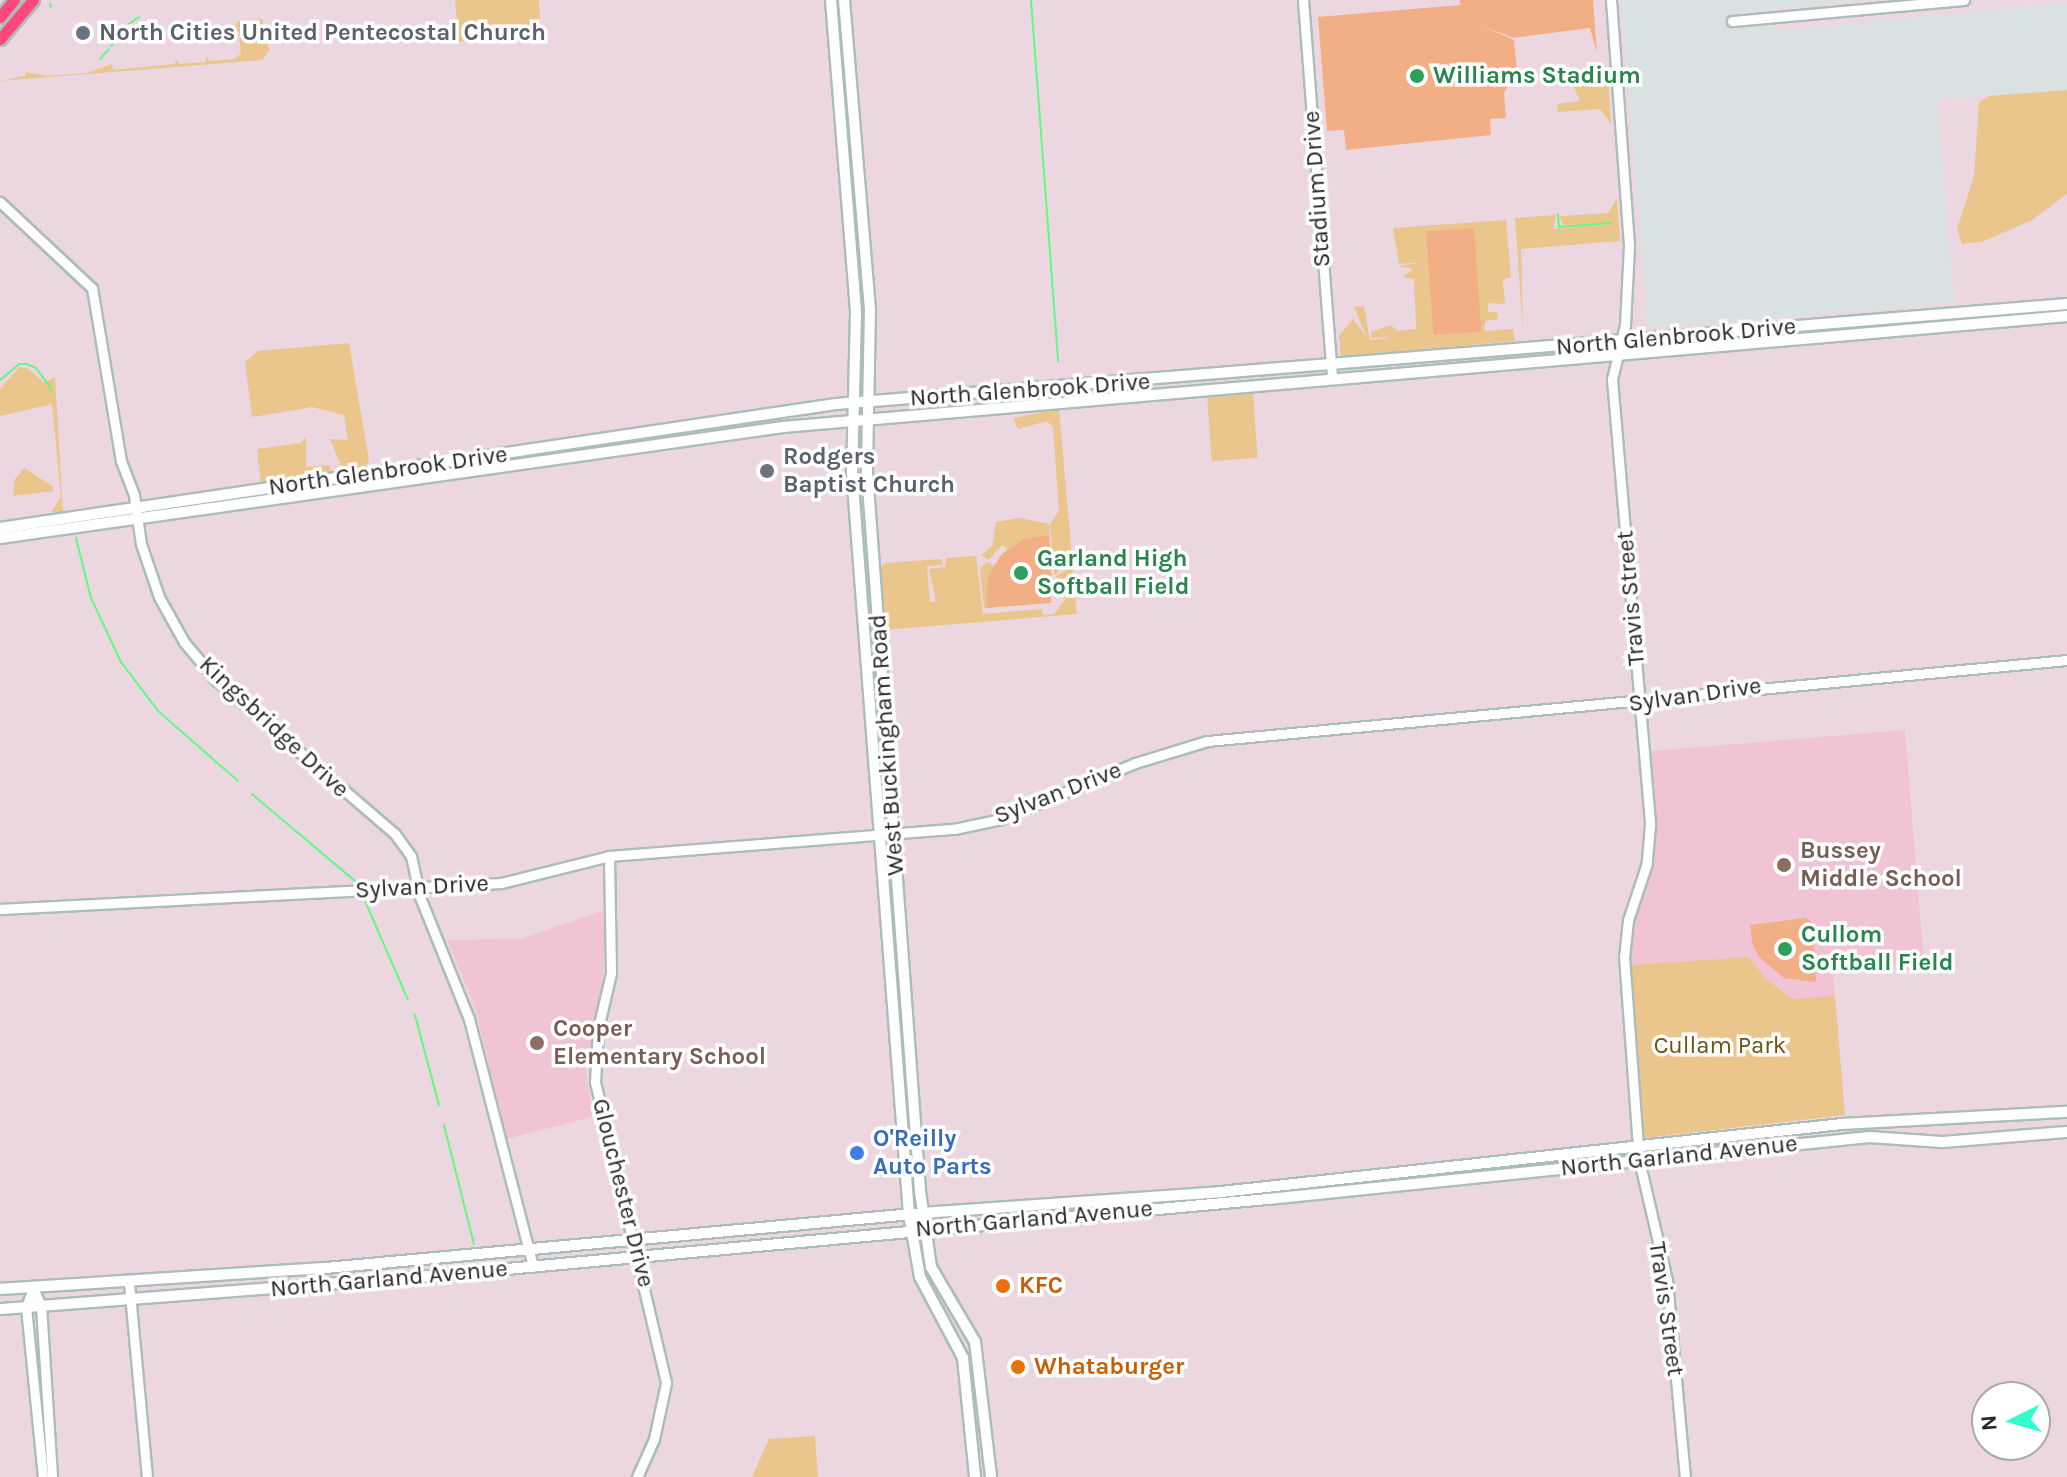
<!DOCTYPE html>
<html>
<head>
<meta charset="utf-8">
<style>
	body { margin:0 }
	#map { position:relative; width:2067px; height:1477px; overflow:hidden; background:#ecd7e1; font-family:Karla,sans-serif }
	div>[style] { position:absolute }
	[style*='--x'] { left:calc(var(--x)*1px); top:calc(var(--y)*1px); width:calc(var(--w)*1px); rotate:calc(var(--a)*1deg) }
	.industrial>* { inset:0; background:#d9e1e3 }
	.education>* { inset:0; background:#f0c4d4 }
	.green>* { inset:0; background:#eac58c; transform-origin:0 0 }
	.pitch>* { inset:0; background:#f2af86; transform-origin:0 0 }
	.stream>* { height:2px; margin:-1px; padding:0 1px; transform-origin:1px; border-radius:1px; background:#5dfb7f }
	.roads { filter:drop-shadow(2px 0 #abbdb9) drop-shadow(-2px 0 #abbdb9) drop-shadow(0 2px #abbdb9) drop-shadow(0 -2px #abbdb9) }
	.tertiary>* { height:9px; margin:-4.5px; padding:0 4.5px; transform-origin:4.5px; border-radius:4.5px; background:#fff }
	.secondary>* { height:10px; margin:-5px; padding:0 5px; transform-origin:5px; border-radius:5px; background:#fff }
	.primary>* { height:11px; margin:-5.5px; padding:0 5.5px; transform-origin:5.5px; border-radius:5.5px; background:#ff497c }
	.dots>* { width:22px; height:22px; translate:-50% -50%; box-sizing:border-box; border:4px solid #fff; border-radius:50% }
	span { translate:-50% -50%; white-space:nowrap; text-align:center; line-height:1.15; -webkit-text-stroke:7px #fff; paint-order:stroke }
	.worship-label { font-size:24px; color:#5b616d; font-weight:700 }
	.left { translate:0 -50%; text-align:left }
	.leisure-label { font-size:24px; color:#27864d; font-weight:700 }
	.street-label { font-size:24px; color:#272727 }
	.education-label { font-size:24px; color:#785e54; font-weight:700 }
	.park-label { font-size:24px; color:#6a5411 }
	.shop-label { font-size:24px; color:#366cbe; font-weight:700 }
	.food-label { font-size:24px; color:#c56008; font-weight:700 }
	.north { position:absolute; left:1971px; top:1381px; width:80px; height:80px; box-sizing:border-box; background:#fff; border:2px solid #a9a9a9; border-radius:50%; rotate:265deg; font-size:22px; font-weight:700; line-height:32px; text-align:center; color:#272727 }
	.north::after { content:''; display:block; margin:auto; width:28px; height:36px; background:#31ffce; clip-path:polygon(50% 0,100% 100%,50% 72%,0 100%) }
</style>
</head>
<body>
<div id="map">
	<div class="industrial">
		<i style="clip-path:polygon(1621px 0,1866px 0,1774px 9px,1776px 31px,2067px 3px,2067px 90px,1937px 99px,1954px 303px,1648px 328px)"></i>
	</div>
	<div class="education">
		<i style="clip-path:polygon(1905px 730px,1924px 963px,1833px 969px,1835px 996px,1794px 999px,1766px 979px,1749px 957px,1630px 965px,1632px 933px,1655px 851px,1650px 751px)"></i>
		<i style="clip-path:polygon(605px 910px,603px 981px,586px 1072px,593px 1117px,507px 1139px,475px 1007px,447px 940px,520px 939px)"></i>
	</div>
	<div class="green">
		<i style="clip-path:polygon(539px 0,541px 36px,459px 42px,455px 0)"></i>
		<i style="clip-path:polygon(262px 19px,269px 50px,263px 60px,0 81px,25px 76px,26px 72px,47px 76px,88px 73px,112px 64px,113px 70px,175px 64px,176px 59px,179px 64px,205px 62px,207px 56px,209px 61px,235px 59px,241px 53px,239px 32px,233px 30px,238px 21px)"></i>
		<i style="clip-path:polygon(1608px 77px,1611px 124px,1600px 109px,1558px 112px,1557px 104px,1580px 101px,1573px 85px,1607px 86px)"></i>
		<i style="clip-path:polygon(2067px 90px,2067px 194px,2032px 220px,1982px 242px,1962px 244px,1957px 229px,1974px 176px,1979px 102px,1989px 96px)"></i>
		<i style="clip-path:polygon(1617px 198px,1620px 241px,1521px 249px,1523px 332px,1515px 218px,1556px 215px,1553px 229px,1613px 224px,1563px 225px,1560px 216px,1608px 213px)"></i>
		<i style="clip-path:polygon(1506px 220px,1511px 277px,1503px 280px,1505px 304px,1488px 303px,1488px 312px,1497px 312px,1498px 319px,1486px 321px,1484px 327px,1485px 331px,1513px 329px,1515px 341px,1341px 356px,1339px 336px,1353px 319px,1366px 336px,1354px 307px,1364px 306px,1370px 340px,1388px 338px,1395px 330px,1388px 337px,1371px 338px,1371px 332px,1391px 325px,1397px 331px,1416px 329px,1414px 279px,1403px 277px,1413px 269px,1398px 266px,1423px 262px,1399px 264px,1393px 228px)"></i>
		<i style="clip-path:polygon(349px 343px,369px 461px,365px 466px,370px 467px,344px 473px,330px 439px,348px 440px,344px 415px,312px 407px,252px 417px,245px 362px,258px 351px)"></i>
		<i style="clip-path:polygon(19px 367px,29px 369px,44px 383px,55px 377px,63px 512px,51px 512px,61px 497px,52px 404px,0 416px,0 389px)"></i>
		<i style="left:1253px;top:393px;width:65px;height:46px;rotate:86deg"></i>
		<i style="clip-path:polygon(1059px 409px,1077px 614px,885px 630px,881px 566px,885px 563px,941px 559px,943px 565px,927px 566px,930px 602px,936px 601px,929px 569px,945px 567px,946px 558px,976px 556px,983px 614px,1042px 609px,1043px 615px,1054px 614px,1065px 599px,1056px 576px,1065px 571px,1063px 553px,1056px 554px,1058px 573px,1054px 575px,1050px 524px,1059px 511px,1053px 427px,1047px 421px,1018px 429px,1013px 418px)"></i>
		<i style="clip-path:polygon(306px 437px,306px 467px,330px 465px,331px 475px,261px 483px,257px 449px,301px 443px)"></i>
		<i style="clip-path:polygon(24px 468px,52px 486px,54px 491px,13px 496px,15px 479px)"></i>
		<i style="clip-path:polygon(1020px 518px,1049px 524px,1052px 575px,1026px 605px,984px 608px,980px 568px,987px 562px,994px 565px,1007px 549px,1002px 545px,989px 560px,981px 555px,992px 546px,996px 522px)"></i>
		<i style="clip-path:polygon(1749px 957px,1766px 979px,1793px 999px,1835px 996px,1845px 1115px,1644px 1138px,1630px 965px)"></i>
		<i style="clip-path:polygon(815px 1436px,818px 1477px,752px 1477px,769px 1439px)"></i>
	</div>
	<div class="pitch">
		<i style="clip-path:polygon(1460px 0,1593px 0,1597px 53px,1590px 28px,1513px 38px,1480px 25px,1514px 40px,1517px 70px,1504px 93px,1506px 118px,1490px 119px,1491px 135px,1346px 150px,1344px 130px,1327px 131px,1318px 17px,1460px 5px)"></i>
		<i style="left:1474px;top:228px;width:104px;height:48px;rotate:86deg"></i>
		<i style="clip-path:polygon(1049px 535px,1051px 603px,986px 608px,988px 577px,1001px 555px,1024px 539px)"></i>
		<i style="clip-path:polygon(1805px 918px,1813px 923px,1816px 982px,1784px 978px,1759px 957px,1752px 942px,1750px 925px)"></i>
	</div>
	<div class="stream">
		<i style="--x:1031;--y:0;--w:362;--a:85.7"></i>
		<i style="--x:50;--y:4;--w:3;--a:72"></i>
		<i style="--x:129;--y:24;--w:12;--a:-35"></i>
		<i style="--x:111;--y:46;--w:25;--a:-50"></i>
		<i style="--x:100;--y:59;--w:13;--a:-48"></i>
		<i style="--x:1558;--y:214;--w:13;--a:86"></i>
		<i style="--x:1559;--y:227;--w:52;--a:-4.4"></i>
		<i style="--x:0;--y:380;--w:25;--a:-40"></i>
		<i style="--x:19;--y:364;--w:8;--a:0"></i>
		<i style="--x:27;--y:364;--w:10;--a:24"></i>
		<i style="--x:36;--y:368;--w:27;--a:54"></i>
		<i style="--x:76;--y:538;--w:62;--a:76"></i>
		<i style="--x:91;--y:598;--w:71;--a:64.9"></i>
		<i style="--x:121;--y:662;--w:61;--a:52.9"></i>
		<i style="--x:158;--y:711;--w:106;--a:41.2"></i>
		<i style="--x:252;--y:794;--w:135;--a:40.2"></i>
		<i style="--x:365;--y:901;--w:108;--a:66.5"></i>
		<i style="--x:415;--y:1015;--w:93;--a:75.1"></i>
		<i style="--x:444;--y:1125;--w:123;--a:75.9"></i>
	</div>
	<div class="roads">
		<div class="tertiary">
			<i style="--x:1303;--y:0;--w:379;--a:85.6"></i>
			<i style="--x:1611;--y:0;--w:247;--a:85.8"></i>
			<i style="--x:1629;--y:246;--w:79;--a:92.9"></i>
			<i style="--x:1625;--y:325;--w:56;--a:103.5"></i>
			<i style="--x:1612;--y:379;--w:448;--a:85.1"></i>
			<i style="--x:1650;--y:825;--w:38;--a:95"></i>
			<i style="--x:1647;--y:863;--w:60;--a:108.4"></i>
			<i style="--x:1628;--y:920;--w:36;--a:96"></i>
			<i style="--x:1624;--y:956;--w:205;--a:85.8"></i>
			<i style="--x:1639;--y:1160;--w:123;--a:76.9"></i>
			<i style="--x:1667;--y:1280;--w:198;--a:84.8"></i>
			<i style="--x:1732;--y:21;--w:233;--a:-5.2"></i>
			<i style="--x:0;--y:202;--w:126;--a:43.1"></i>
			<i style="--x:92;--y:288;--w:175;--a:80.5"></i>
			<i style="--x:121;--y:461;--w:36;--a:69"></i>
			<i style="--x:134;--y:495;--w:49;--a:81.9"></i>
			<i style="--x:141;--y:544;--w:56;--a:71.2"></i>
			<i style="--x:159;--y:597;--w:51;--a:60.9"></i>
			<i style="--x:184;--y:642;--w:50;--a:49.9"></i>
			<i style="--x:216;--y:680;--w:236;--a:40.7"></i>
			<i style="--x:395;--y:834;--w:27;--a:54"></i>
			<i style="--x:411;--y:856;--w:42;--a:77.6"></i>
			<i style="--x:420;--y:897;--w:131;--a:68.1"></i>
			<i style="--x:469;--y:1019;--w:256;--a:75.5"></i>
			<i style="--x:609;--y:856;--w:117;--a:89"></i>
			<i style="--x:611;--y:973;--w:57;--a:103.1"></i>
			<i style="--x:598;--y:1029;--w:53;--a:93.2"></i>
			<i style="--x:595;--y:1082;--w:309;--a:76.7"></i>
			<i style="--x:666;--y:1383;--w:57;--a:102.1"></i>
			<i style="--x:654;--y:1439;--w:42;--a:114.1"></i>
			<i style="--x:0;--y:909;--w:502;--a:-2.97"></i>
			<i style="--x:501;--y:883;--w:111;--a:-14"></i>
			<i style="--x:609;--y:856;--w:346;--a:-4.5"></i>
			<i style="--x:954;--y:829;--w:48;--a:-12"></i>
			<i style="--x:1001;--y:819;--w:145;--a:-22.7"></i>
			<i style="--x:1135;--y:763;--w:75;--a:-17"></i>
			<i style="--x:1207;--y:741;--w:864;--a:-5.38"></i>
			<i style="--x:129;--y:1283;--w:195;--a:84.7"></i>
			<i style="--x:33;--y:1288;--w:20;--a:66"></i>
			<i style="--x:41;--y:1306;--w:171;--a:86.3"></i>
			<i style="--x:33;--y:1288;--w:20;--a:110"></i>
			<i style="--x:26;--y:1307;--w:171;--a:84.3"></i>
		</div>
		<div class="secondary">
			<i style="--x:831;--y:0;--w:314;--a:85.4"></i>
			<i style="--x:856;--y:313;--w:159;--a:91.4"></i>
			<i style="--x:852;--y:472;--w:745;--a:85.61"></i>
			<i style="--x:909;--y:1215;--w:63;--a:79.9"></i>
			<i style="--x:920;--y:1277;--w:92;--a:62"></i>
			<i style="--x:963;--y:1358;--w:120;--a:84.2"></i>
			<i style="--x:844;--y:0;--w:311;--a:85.2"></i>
			<i style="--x:870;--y:310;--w:162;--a:91.1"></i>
			<i style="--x:867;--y:472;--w:721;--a:85.78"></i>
			<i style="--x:920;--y:1191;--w:77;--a:81.8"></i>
			<i style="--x:931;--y:1267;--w:87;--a:59.6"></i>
			<i style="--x:975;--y:1342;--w:136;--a:83.2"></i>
			<i style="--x:0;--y:528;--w:845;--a:-8.44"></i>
			<i style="--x:836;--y:404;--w:1235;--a:-4.64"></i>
			<i style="--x:0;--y:538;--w:791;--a:-8.07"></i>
			<i style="--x:783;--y:427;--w:1289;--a:-4.94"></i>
			<i style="--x:0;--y:1289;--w:327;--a:-3.7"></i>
			<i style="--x:326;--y:1268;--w:600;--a:-5.26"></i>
			<i style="--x:923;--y:1213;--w:299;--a:-4"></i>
			<i style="--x:1221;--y:1192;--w:625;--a:-6.25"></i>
			<i style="--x:1842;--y:1124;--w:225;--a:-3.1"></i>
			<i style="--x:0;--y:1309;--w:432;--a:-4.4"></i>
			<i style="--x:431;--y:1276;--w:841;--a:-5.26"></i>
			<i style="--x:1268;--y:1199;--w:605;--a:-5.88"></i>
			<i style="--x:1870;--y:1137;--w:72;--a:4"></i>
			<i style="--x:1942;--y:1142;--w:125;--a:-4.6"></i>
		</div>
		<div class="primary">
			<i style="--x:0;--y:17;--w:22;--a:-51"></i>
			<i style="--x:0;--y:39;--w:51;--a:-49.8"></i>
		</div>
	</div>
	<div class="dots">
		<i style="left:83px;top:33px;background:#6b7280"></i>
		<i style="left:1417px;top:76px;background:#2e9e5b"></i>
		<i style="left:767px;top:471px;background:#6b7280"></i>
		<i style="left:1021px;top:573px;background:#2e9e5b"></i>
		<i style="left:1784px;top:865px;background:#8d6e63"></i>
		<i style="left:1785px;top:949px;background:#2e9e5b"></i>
		<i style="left:537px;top:1043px;background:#8d6e63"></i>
		<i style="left:857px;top:1153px;background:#3f7fe0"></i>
		<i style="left:1003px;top:1286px;background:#e8710a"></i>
		<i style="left:1018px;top:1367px;background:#e8710a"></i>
	</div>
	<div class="worship-label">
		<span class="left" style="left:99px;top:33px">North Cities United Pentecostal Church</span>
		<span class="left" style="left:783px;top:471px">Rodgers<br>Baptist Church</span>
	</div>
	<div class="leisure-label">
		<span class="left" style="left:1433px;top:76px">Williams Stadium</span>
		<span class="left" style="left:1037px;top:573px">Garland High<br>Softball Field</span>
		<span class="left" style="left:1801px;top:949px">Cullom<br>Softball Field</span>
	</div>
	<div class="street-label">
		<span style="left:1317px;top:189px;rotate:-94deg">Stadium Drive</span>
		<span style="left:1676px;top:337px;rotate:-5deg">North Glenbrook Drive</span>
		<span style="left:1030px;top:390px;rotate:-4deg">North Glenbrook Drive</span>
		<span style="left:388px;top:471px;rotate:-8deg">North Glenbrook Drive</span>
		<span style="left:1631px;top:598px;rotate:-95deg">Travis Street</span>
		<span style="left:1695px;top:695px;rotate:-8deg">Sylvan Drive</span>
		<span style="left:274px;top:727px;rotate:43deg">Kingsbridge Drive</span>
		<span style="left:887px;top:745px;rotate:-94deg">West Buckingham Road</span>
		<span style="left:1058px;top:793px;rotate:-21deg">Sylvan Drive</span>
		<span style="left:422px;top:887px;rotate:-3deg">Sylvan Drive</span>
		<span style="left:1679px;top:1156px;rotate:-6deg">North Garland Avenue</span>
		<span style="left:623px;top:1193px;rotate:76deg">Glouchester Drive</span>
		<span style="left:1034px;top:1219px;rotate:-5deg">North Garland Avenue</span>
		<span style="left:389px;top:1279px;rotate:-5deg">North Garland Avenue</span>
		<span style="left:1666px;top:1309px;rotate:82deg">Travis Street</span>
	</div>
	<div class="education-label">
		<span class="left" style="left:1800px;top:865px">Bussey<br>Middle School</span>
		<span class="left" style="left:553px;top:1043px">Cooper<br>Elementary School</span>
	</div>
	<div class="park-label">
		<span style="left:1720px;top:1046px">Cullam Park</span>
	</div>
	<div class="shop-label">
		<span class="left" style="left:873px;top:1153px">O'Reilly<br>Auto Parts</span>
	</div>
	<div class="food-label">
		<span class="left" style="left:1019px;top:1286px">KFC</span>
		<span class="left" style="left:1034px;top:1367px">Whataburger</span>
	</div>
	<div class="north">N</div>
</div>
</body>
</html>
